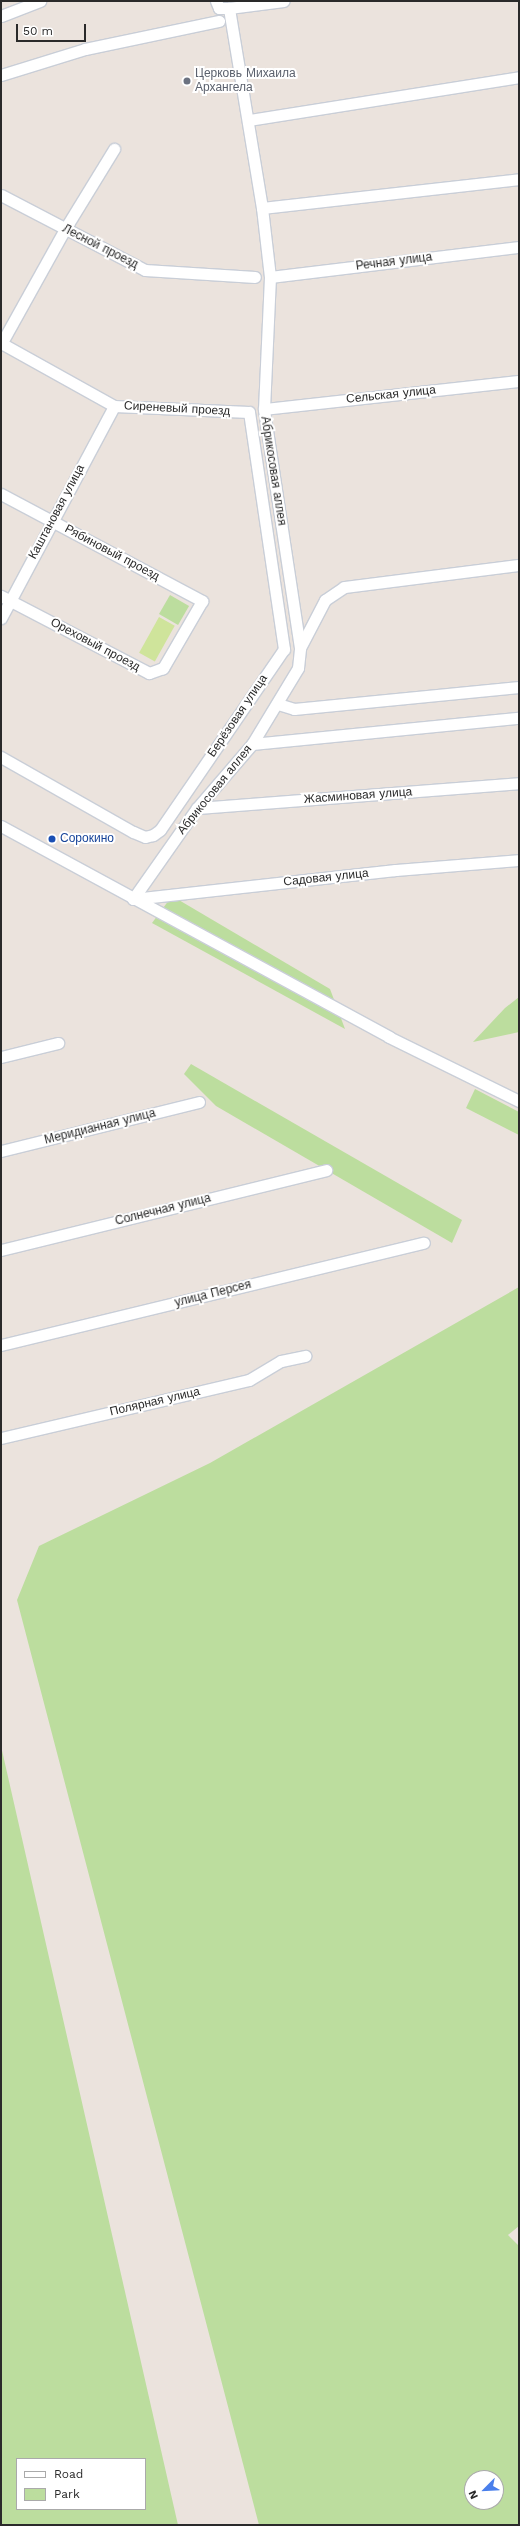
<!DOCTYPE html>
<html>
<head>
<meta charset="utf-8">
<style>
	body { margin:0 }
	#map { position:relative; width:520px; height:2526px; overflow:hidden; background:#ebe3dd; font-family:"Work Sans",sans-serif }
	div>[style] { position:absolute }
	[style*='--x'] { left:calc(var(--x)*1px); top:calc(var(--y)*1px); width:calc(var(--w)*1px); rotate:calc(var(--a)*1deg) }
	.green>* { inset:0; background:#bcdd9e; transform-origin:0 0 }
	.pitch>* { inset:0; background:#cfe49b; transform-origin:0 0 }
	.roads { filter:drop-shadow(1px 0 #c9ced7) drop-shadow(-1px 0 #c9ced7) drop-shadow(0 1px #c9ced7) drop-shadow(0 -1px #c9ced7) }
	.minor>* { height:11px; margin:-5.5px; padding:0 5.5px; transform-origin:5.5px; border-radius:5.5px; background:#fff }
	.dots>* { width:11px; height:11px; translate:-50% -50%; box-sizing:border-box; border:2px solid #fff; border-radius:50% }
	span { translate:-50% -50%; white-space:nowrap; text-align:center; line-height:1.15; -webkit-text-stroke:4px #fff; paint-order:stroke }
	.worship-label { font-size:12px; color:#5b616d }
	.left { translate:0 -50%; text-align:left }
	.street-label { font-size:12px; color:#2a2a2a }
	.transit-label { font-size:12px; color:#164399 }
	.frame { position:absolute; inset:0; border:2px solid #2a2a2a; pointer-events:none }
	.legend { position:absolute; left:16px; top:2458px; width:130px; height:52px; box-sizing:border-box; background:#fff; border:1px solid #aaa; margin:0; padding:5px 7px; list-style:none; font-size:12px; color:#2a2a2a }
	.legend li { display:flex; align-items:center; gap:8px; height:20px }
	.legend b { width:20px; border:1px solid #aaa }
	.north { position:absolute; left:464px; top:2470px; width:40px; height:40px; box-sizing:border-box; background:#fff; border:1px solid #aaa; border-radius:50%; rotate:246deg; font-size:11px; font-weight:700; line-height:16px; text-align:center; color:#2a2a2a }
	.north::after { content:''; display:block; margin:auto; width:14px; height:18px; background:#4a7feb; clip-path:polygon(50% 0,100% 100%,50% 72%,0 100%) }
	.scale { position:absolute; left:16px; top:24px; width:70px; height:18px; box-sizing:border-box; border:2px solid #2a2a2a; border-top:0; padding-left:5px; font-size:12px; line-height:14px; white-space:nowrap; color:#2a2a2a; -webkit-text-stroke:3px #fff; paint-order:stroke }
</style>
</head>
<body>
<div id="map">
	<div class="green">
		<i style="left:170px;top:595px;width:22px;height:22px;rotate:30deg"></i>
		<i style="clip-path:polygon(172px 896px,330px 989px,345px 1029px,152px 923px)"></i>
		<i style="clip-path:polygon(519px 997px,519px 1032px,473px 1042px,505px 1008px)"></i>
		<i style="clip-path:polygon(191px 1064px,462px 1220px,452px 1243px,216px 1106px,184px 1074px)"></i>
		<i style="clip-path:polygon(475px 1089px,519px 1112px,519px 1135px,466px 1108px)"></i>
		<i style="clip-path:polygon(evenodd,519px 1287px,519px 2226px,508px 2235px,519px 2246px,519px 2525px,259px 2525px,17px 1600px,39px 1546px,210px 1463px,519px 1287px,472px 2478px,496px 2478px,496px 2502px,472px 2502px,472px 2478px)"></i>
		<i style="clip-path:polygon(evenodd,1px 1746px,178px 2525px,1px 2525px,1px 1746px,17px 2459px,145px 2459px,145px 2509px,17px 2509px,17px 2459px)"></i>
	</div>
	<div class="pitch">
		<i style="left:159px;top:617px;width:18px;height:41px;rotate:29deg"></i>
	</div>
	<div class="roads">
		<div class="minor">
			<i style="--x:229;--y:8;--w:55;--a:-7.3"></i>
			<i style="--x:1;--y:16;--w:42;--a:-21"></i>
			<i style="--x:1;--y:75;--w:88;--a:-17.2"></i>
			<i style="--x:85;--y:49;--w:137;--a:-11.8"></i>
			<i style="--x:249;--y:120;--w:273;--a:-9"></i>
			<i style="--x:1;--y:195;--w:162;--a:27.5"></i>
			<i style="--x:145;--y:270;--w:110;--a:3.6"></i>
			<i style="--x:262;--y:208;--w:259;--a:-6.4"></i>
			<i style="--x:270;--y:277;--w:251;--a:-6.9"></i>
			<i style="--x:1;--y:343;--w:129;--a:29.1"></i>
			<i style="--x:114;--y:406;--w:135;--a:2.5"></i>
			<i style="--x:249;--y:412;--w:240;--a:81.6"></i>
			<i style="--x:284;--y:649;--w:219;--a:124.4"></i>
			<i style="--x:160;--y:830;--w:9;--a:144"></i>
			<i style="--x:153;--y:835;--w:8;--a:166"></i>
			<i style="--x:145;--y:837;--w:13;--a:-157"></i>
			<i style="--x:133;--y:832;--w:152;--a:-150.4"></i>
			<i style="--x:1;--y:344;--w:132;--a:-60.9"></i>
			<i style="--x:65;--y:229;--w:94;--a:-58.5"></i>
			<i style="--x:264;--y:409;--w:257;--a:-6.3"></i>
			<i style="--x:1;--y:494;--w:228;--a:28"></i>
			<i style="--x:202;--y:601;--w:78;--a:120.2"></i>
			<i style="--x:163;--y:668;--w:15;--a:160"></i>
			<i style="--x:149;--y:673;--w:167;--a:-152.5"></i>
			<i style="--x:1;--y:618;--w:240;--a:-61.9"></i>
			<i style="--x:300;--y:648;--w:54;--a:-62.5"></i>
			<i style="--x:325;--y:600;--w:23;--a:-34"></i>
			<i style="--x:344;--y:587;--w:176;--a:-7.2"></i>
			<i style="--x:278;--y:704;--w:17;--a:17"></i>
			<i style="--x:294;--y:709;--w:226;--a:-5.6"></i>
			<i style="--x:252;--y:744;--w:268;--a:-5.6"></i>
			<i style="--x:197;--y:808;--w:323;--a:-4.4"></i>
			<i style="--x:1;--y:826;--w:442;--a:28.5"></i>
			<i style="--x:389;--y:1037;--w:145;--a:26.2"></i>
			<i style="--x:133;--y:899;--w:111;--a:-54.9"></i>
			<i style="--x:197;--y:808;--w:84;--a:-49.3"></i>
			<i style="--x:252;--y:744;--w:89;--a:-58.8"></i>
			<i style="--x:298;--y:668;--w:20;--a:-84"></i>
			<i style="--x:300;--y:648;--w:242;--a:-98.6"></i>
			<i style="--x:264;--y:409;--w:132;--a:-87.4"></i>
			<i style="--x:270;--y:277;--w:69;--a:-96.6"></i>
			<i style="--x:262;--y:208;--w:203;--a:-99.4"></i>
			<i style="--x:229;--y:8;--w:10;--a:180"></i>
			<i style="--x:219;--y:8;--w:8;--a:-113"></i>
			<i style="--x:133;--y:899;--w:264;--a:-6.3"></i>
			<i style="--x:395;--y:870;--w:124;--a:-4.6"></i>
			<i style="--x:1;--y:1057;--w:59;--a:-13.8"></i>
			<i style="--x:1;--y:1151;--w:204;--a:-13.9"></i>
			<i style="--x:1;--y:1250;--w:335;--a:-13.8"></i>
			<i style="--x:1;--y:1345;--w:435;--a:-13.6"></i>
			<i style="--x:1;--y:1438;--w:255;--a:-13.2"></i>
			<i style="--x:249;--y:1380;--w:37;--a:-31"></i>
			<i style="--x:281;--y:1361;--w:25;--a:-12"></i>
		</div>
	</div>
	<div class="dots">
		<i style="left:187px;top:81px;background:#6b7280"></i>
		<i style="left:52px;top:839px;background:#1a4fb4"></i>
	</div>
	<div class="worship-label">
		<span class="left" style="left:195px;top:81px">Церковь Михаила<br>Архангела</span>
	</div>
	<div class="street-label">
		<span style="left:100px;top:247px;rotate:27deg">Лесной проезд</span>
		<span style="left:394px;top:262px;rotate:-7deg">Речная улица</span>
		<span style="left:391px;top:395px;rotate:-6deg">Сельская улица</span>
		<span style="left:177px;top:409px;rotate:3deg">Сиреневый проезд</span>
		<span style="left:273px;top:471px;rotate:81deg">Абрикосовая аллея</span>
		<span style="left:57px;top:512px;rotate:-62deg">Каштановая улица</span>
		<span style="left:112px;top:553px;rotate:28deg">Рябиновый проезд</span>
		<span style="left:95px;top:645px;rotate:28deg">Ореховый проезд</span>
		<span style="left:238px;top:716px;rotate:-56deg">Берёзовая улица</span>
		<span style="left:215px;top:790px;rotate:-51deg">Абрикосовая аллея</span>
		<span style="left:358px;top:796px;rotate:-4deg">Жасминовая улица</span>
		<span style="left:326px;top:878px;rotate:-6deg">Садовая улица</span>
		<span style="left:100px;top:1127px;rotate:-14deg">Меридианная улица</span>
		<span style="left:163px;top:1210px;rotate:-14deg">Солнечная улица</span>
		<span style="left:213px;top:1294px;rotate:-14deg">улица Персея</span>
		<span style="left:155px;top:1402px;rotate:-13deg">Полярная улица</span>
	</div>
	<div class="transit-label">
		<span class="left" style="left:60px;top:839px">Сорокино</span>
	</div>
	<div class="frame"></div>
	<ul class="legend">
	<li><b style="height:5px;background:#fff"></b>Road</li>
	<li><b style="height:11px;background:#bcdd9e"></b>Park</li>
	</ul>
	<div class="north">N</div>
	<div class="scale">50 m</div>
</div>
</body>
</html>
